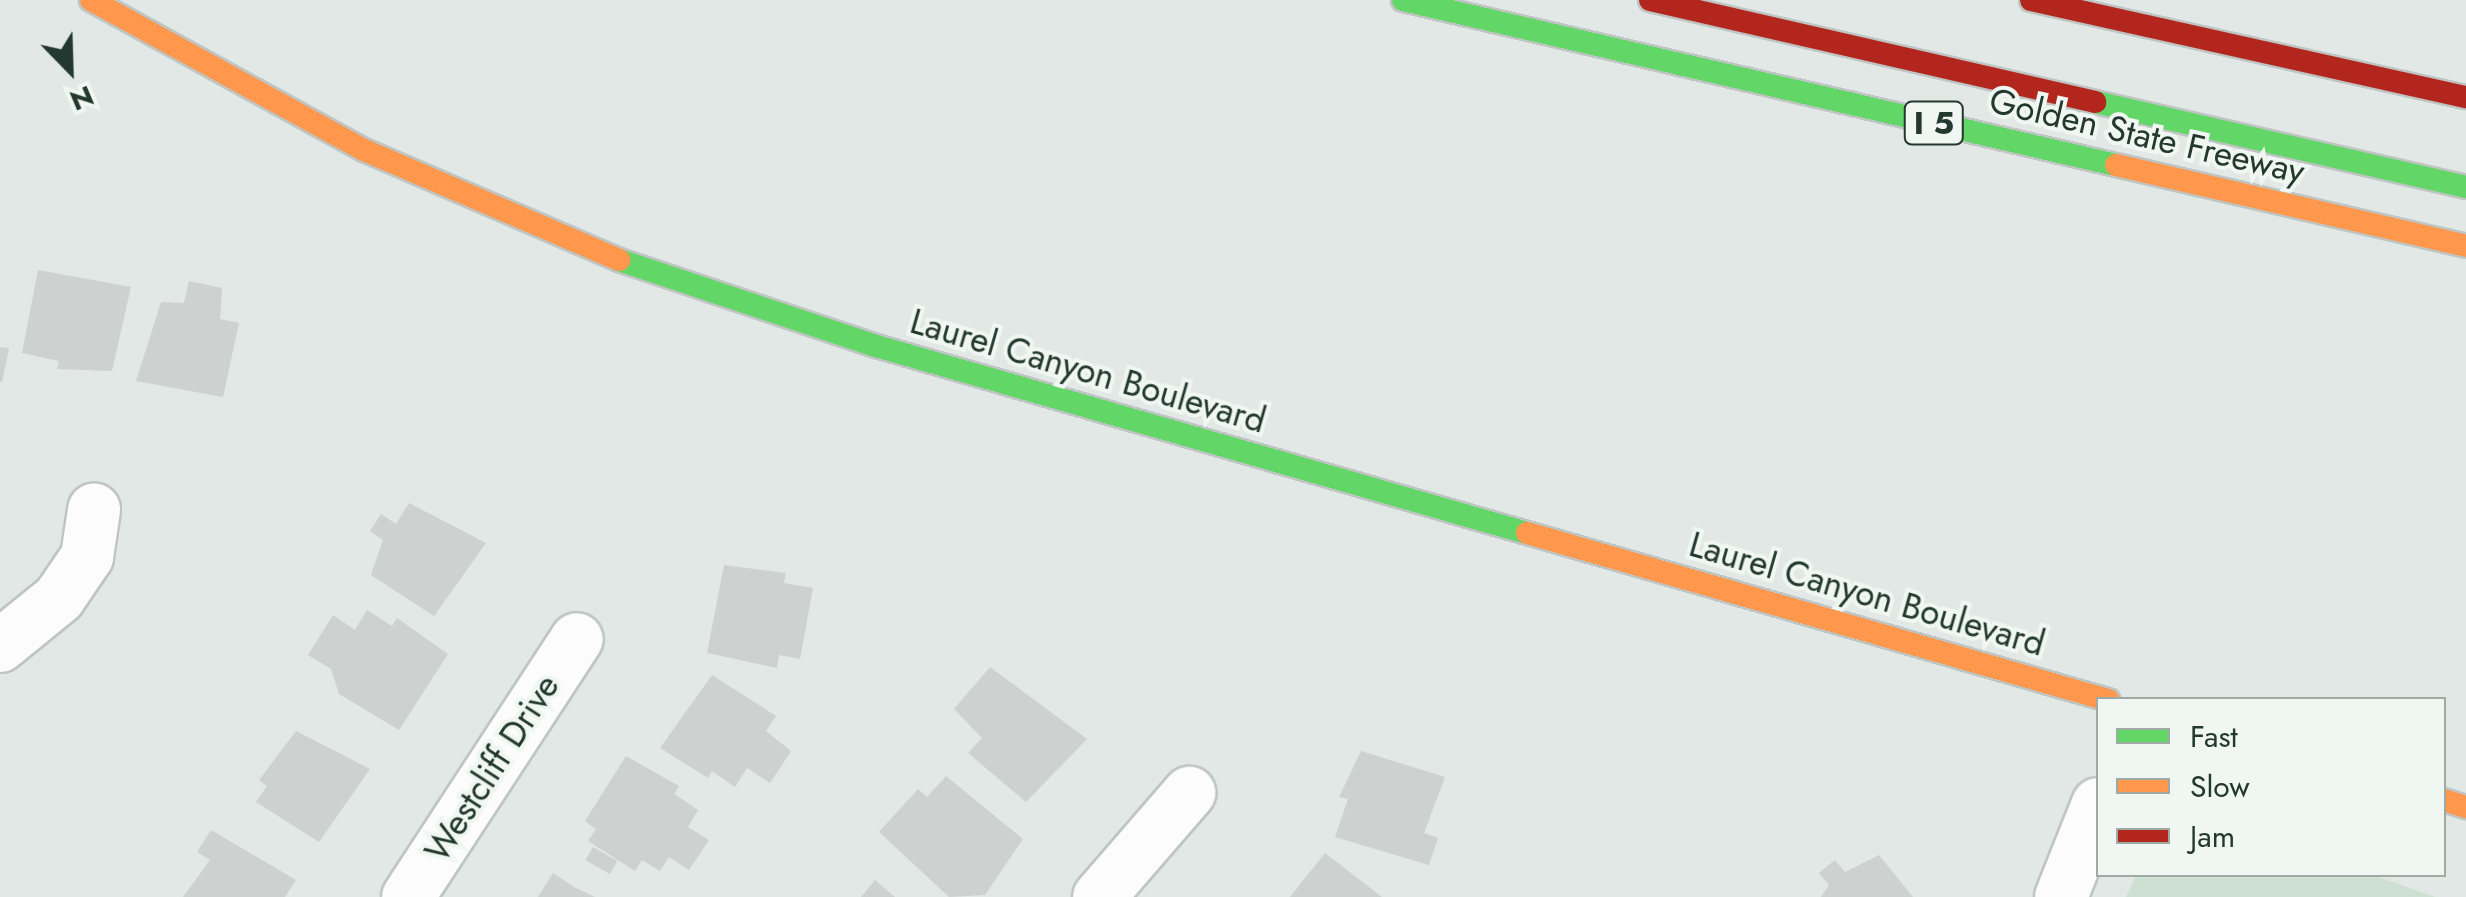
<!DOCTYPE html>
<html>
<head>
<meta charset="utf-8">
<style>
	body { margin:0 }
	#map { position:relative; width:2466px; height:897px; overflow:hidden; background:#e2e8e5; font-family:Jost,sans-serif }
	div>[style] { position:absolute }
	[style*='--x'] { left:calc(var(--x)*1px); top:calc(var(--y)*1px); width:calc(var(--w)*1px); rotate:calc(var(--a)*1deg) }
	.green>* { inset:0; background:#cde0d1 }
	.building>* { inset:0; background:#cdd1cf; transform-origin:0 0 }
	.roads { filter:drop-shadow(2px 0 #bfc5c2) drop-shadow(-2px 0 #bfc5c2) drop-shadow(0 2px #bfc5c2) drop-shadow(0 -2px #bfc5c2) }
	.street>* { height:52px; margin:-26px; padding:0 26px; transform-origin:26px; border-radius:26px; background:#fbfcfb }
	.fast>* { height:22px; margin:-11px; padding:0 11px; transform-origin:11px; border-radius:11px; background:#63d668 }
	.slow>* { height:22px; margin:-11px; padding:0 11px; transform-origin:11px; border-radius:11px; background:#ff974d }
	.jam>* { height:22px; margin:-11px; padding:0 11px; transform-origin:11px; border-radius:11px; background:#b3261e }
	span { translate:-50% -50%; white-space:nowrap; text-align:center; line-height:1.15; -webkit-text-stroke:8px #f0f7f3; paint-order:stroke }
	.shield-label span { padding:2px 8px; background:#f0f7f3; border:2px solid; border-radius:8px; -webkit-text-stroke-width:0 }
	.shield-label { font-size:32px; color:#233830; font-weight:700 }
	.street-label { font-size:35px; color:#233830 }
	.legend { position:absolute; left:2096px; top:697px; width:350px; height:180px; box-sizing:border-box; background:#f0f7f3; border:2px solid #9eaba5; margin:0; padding:12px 18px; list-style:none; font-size:30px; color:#233830 }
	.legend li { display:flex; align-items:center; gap:20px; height:50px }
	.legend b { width:50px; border:2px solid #9eaba5 }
	.north { position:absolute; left:20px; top:20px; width:100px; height:100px; -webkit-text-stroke:8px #f0f7f3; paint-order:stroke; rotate:157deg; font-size:28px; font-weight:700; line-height:40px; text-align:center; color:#233830 }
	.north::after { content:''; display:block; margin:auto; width:35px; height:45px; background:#233830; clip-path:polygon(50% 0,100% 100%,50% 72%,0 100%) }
</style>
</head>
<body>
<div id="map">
	<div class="green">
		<i style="clip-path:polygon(2137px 874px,2373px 875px,2435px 897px,2126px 897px)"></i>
	</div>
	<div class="building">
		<i style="clip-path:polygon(38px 270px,131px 287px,112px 371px,57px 369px,59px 361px,22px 353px)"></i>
		<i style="clip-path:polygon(189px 281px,222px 288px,220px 319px,239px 323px,223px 397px,136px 381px,161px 302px,184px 303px)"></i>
		<i style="clip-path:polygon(0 347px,9px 348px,2px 382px,0 382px)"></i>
		<i style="clip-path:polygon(409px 503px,486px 543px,434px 616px,371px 575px,383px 540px,370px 531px,381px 514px,396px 524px)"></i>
		<i style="clip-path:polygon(724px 565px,786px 573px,784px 583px,813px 588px,800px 659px,779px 655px,777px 668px,707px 653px)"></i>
		<i style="clip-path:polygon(367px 610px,392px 626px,397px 618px,448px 654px,399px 730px,339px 694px,331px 669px,308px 655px,333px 615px,355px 630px)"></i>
		<i style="clip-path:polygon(990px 667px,1087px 739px,1026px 802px,968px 753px,982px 738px,954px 709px)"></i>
		<i style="clip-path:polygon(712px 675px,776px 716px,766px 731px,791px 751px,770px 783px,747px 768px,735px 787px,712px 771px,708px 778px,660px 748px)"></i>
		<i style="clip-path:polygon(296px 731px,370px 769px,319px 842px,256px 802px,267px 786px,259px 780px)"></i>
		<i style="clip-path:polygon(1361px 751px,1445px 777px,1424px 833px,1438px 838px,1429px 865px,1335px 837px,1348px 799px,1339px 797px)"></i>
		<i style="clip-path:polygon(626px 756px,679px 786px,674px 794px,698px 810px,688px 827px,709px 840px,689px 870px,669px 857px,660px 871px,642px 860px,635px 871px,588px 841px,596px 829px,585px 821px)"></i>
		<i style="clip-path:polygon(946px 776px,1023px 839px,985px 895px,949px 897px,879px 832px,918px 789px,927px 797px)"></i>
		<i style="clip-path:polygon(211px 830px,296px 880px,285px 897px,183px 897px,210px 860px,197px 852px)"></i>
		<i style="left:593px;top:847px;width:28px;height:15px;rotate:30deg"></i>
		<i style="clip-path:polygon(1325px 853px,1382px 897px,1290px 897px)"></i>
		<i style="clip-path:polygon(1879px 855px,1913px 897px,1821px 897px,1829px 885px,1819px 873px,1835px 860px,1845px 872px)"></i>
		<i style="clip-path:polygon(553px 873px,574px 887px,595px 897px,538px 897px)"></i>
		<i style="clip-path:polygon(875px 880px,895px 897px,861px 897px)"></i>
	</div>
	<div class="roads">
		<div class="street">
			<i style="--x:0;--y:646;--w:76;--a:-39.1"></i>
			<i style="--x:59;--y:598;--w:50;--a:-55.7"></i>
			<i style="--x:87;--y:557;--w:48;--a:-81.5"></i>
			<i style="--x:408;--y:897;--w:308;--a:-56.8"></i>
			<i style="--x:1099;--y:897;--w:138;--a:-49.1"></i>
			<i style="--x:2061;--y:897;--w:100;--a:-68.3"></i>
		</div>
		<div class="fast">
			<i style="--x:1403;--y:0;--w:732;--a:13.03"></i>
			<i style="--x:2095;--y:102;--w:381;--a:12.9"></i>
			<i style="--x:619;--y:260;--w:271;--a:18.5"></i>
			<i style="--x:876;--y:346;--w:677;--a:16.03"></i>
		</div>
		<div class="slow">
			<i style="--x:91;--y:0;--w:311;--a:28.8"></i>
			<i style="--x:364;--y:150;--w:278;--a:23.3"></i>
			<i style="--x:2116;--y:165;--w:359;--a:13"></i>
			<i style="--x:1527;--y:533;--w:605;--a:16.04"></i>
			<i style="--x:2444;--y:800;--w:23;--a:18"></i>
		</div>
		<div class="jam">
			<i style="--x:1650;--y:0;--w:457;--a:12.9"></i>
			<i style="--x:2031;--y:0;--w:446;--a:12.6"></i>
		</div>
	</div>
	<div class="shield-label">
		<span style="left:1934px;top:123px">I 5</span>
	</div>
	<div class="street-label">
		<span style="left:2147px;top:136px;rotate:13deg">Golden State Freeway</span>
		<span style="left:1088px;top:371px;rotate:16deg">Laurel Canyon Boulevard</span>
		<span style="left:1867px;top:594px;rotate:16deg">Laurel Canyon Boulevard</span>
		<span style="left:492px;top:768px;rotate:-57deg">Westcliff Drive</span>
	</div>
	<ul class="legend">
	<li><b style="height:12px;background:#63d668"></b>Fast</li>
	<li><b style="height:12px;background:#ff974d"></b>Slow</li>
	<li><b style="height:12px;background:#b3261e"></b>Jam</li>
	</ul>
	<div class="north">N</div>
</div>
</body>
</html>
